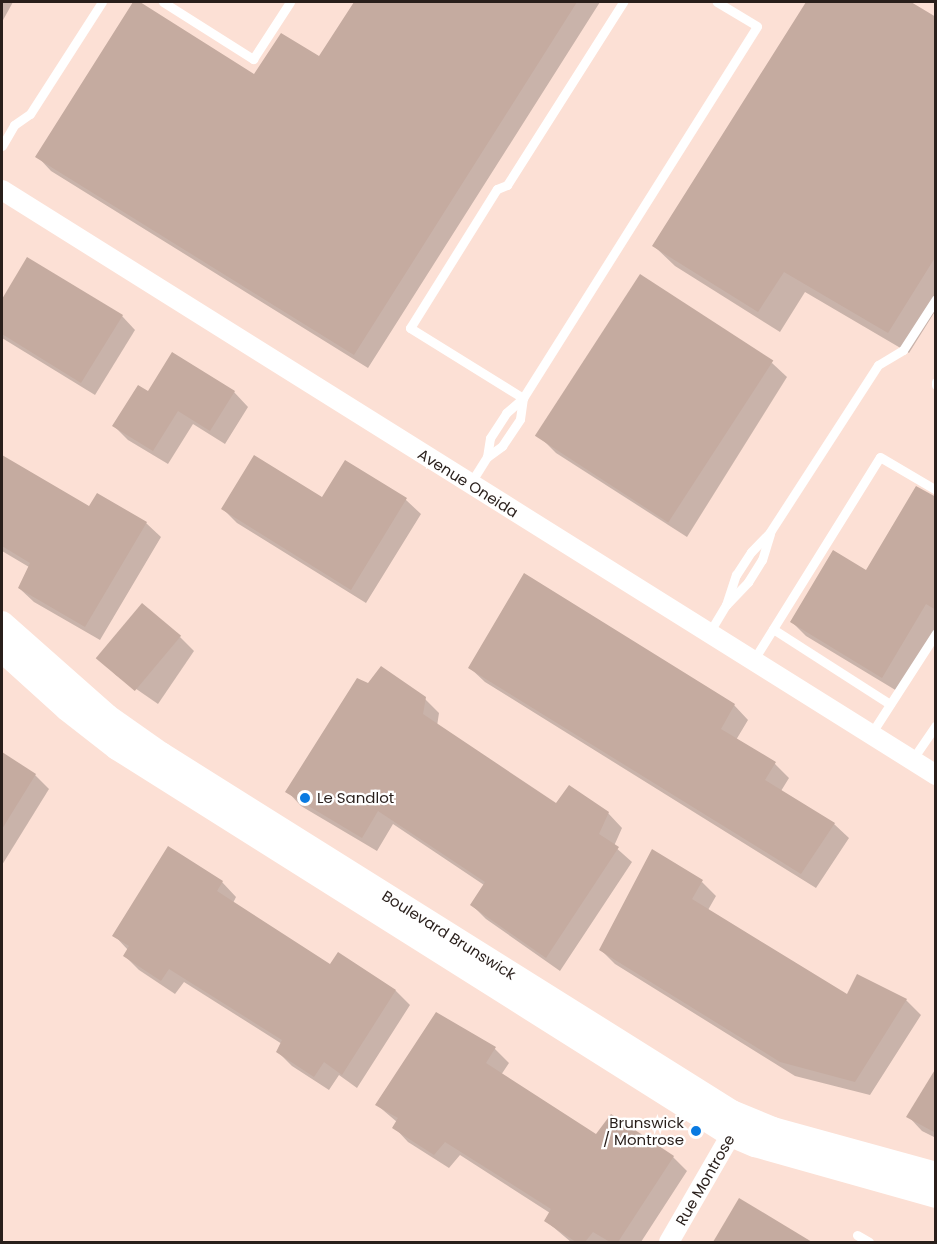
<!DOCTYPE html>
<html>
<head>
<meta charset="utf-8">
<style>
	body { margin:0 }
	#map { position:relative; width:937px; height:1244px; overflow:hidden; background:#fce0d5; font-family:Poppins,sans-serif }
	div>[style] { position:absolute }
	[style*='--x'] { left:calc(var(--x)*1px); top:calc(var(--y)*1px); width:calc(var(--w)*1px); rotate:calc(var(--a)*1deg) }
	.shadow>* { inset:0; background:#0003 }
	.building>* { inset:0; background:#c5aba0; transform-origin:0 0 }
	.service>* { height:9px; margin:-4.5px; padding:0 4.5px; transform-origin:4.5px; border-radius:4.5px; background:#fff }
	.minor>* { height:20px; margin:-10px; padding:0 10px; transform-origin:10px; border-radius:10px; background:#fff }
	.tertiary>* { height:24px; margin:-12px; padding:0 12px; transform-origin:12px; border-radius:12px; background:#fff }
	.dots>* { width:16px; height:16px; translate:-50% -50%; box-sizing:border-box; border:3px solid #fff; border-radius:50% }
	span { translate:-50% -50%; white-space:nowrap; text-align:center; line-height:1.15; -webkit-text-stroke:4.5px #fff; paint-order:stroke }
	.street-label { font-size:15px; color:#291f1b }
	.poi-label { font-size:15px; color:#291f1b }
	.left { translate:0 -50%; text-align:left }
	.right { translate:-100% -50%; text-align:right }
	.frame { position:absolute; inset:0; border:3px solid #291f1b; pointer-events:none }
</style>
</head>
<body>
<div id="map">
	<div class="shadow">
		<i style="clip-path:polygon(2px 2px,13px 2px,2px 22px)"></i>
		<i style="clip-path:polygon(135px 2px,254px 76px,319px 58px,355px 2px,600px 2px,368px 368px,51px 171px,37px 156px)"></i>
		<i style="clip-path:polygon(820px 2px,906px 2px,936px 21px,936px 310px,909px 353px,805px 292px,780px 332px,675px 266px,654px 246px)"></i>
		<i style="clip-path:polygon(28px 259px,122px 316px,135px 330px,95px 395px,2px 338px,2px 302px)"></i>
		<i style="clip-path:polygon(772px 363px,787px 377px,687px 537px,556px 453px,542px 439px)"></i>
		<i style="clip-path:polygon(234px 392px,248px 407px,225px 444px,193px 424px,168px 464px,128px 440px,114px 426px,148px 393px)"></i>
		<i style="clip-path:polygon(2px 456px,89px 508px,98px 495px,146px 523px,161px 537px,100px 640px,34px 602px,19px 588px,29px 567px,2px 551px)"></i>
		<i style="clip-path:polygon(346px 462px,406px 500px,421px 514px,366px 603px,237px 523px,223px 509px,323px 499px)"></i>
		<i style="clip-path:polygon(936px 499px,936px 627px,897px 691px,806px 636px,792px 622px,867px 572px)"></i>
		<i style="clip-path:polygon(180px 637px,194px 651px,158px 704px,116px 675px,102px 661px)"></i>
		<i style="clip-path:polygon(470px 668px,734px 705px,748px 720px,736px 740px,775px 764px,789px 778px,781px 791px,834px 824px,849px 838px,816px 888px,485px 682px)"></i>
		<i style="clip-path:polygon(368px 685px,425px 699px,439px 713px,437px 726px,556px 805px,608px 813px,622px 828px,614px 846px,632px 862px,560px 971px,486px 919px,472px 905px,484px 885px,393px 824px,377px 851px,301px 806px,287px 791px)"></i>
		<i style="clip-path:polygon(2px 754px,35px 775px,49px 789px,2px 865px)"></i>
		<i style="clip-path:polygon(168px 848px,222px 882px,236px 897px,233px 903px,330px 967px,396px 991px,410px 1005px,357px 1088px,339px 1075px,329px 1090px,292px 1066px,278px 1052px,282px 1044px,184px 982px,175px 994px,139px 970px,125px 956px,128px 950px,114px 935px)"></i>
		<i style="clip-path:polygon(702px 882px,716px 896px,708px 910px,847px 996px,857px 976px,906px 1000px,921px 1015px,870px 1095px,795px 1076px,615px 964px,601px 950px)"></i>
		<i style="clip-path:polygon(437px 1014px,495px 1049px,509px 1063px,501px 1075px,597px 1136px,673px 1157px,687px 1171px,641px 1242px,571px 1242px,546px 1221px,550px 1213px,460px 1155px,449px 1168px,408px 1142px,394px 1127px,397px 1122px,377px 1105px)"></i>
		<i style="clip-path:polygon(936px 1071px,936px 1138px,922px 1131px,908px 1116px)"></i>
		<i style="clip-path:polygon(740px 1200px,809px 1242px,714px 1242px)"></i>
	</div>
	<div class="building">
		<i style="clip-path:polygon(133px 2px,140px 2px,254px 74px,281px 33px,319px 56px,354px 2px,577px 2px,354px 355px,35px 157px)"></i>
		<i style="clip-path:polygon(806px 2px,911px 2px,936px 17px,936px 256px,888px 333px,784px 272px,758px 312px,652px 246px)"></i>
		<i style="clip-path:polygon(27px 257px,123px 315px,81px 383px,2px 334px,2px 299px)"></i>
		<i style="left:640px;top:274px;width:159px;height:193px;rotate:33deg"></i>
		<i style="clip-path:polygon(172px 352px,235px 391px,210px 431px,178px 411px,153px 451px,112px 426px,138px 385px,148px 391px)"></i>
		<i style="clip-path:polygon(2px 455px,89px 506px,97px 493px,147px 522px,85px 627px,18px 588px,30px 563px,2px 546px)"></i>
		<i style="clip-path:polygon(254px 455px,322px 497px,345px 460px,407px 498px,351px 590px,221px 509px)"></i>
		<i style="clip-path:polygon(916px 486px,936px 497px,936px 610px,926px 604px,882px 678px,790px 622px,833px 550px,866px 570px)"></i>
		<i style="clip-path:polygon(524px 573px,735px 704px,721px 729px,776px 762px,765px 780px,835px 823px,801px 874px,468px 668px)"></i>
		<i style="left:142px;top:603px;width:51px;height:72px;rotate:40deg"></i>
		<i style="clip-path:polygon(381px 666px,426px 697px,423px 714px,556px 803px,569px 785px,609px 812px,599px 834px,619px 847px,546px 958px,470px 905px,485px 882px,378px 811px,362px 838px,285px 792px,357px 678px,368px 683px)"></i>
		<i style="clip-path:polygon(2px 752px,36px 774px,2px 829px)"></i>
		<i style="clip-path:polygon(168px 846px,223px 881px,217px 891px,330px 964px,338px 952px,396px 990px,342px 1075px,324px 1062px,314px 1077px,276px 1052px,282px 1040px,169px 969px,161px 981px,123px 956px,129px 946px,112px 936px)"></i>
		<i style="clip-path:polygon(652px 849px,703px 880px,692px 899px,847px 994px,857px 974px,907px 999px,855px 1082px,780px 1062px,599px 950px)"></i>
		<i style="clip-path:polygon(436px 1012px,496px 1047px,486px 1063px,596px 1134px,611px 1114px,674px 1156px,618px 1242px,610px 1242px,593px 1232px,585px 1242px,576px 1242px,544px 1221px,551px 1209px,445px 1142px,434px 1155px,392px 1128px,398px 1118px,375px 1105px)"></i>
		<i style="clip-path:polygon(936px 1068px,936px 1133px,906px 1117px)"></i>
		<i style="clip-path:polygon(739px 1198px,812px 1242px,713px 1242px)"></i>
	</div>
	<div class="service">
		<i style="--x:163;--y:2;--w:107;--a:32.3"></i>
		<i style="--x:253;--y:59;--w:68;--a:-57"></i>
		<i style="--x:2;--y:146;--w:24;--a:-60"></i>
		<i style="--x:14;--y:125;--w:19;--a:-35"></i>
		<i style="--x:30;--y:114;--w:133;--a:-57.3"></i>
		<i style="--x:936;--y:382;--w:3;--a:90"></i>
		<i style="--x:523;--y:398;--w:133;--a:-148.2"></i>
		<i style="--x:410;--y:328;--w:164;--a:-58"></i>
		<i style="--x:497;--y:189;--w:11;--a:-22"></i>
		<i style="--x:507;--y:185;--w:217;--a:-57.6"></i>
		<i style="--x:487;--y:457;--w:19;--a:-81"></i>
		<i style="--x:490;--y:438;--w:30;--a:-57"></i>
		<i style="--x:506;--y:413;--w:23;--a:-41"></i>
		<i style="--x:523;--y:398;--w:439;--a:-57.8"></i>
		<i style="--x:757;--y:26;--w:47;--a:-149"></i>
		<i style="--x:470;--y:484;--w:32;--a:-58"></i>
		<i style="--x:487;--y:457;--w:19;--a:-36"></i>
		<i style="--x:502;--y:446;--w:32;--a:-56"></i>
		<i style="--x:520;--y:419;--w:21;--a:-82"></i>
		<i style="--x:726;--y:605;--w:32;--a:-72"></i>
		<i style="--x:736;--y:575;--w:27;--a:-57"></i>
		<i style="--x:751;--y:552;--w:28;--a:-46"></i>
		<i style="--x:770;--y:532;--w:199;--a:-57.1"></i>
		<i style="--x:878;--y:365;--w:29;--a:-31"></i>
		<i style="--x:903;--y:350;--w:61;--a:-57.1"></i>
		<i style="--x:773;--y:629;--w:139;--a:32.7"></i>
		<i style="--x:709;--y:633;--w:33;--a:-59"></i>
		<i style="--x:726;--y:605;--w:32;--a:-46"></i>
		<i style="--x:748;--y:582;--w:26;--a:-58"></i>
		<i style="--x:762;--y:560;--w:27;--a:-73"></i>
		<i style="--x:753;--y:661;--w:240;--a:-58.1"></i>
		<i style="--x:880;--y:457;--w:65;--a:30.5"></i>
		<i style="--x:871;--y:734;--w:120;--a:-57.2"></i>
		<i style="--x:912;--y:760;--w:42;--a:-55.6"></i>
		<i style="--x:857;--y:1235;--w:14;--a:30"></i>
	</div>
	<div class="minor">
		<i style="--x:2;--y:190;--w:1102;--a:32.06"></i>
		<i style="--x:669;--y:1242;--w:136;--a:-60"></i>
	</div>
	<div class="tertiary">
		<i style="--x:2;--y:623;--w:140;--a:41.5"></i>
		<i style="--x:107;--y:716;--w:66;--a:35.1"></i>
		<i style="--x:161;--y:754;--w:674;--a:32.09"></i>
		<i style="--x:732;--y:1112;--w:44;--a:22.5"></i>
		<i style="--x:773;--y:1129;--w:169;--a:15.4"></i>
		<i style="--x:2;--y:650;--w:88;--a:42.2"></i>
		<i style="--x:67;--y:709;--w:63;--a:38"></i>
		<i style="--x:117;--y:748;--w:726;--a:32.22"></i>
		<i style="--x:731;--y:1135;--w:26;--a:23"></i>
		<i style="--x:755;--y:1145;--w:188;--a:15.7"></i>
	</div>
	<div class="dots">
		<i style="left:305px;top:798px;background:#0a7ae1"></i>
		<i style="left:696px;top:1131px;background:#0a7ae1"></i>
	</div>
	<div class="street-label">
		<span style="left:468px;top:483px;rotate:32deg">Avenue Oneida</span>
		<span style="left:449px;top:935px;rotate:32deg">Boulevard Brunswick</span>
		<span style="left:705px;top:1180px;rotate:-60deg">Rue Montrose</span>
	</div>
	<div class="poi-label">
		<span class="left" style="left:317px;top:798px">Le Sandlot</span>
		<span class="right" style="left:684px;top:1131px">Brunswick<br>/ Montrose</span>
	</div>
	<div class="frame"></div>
</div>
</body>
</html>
